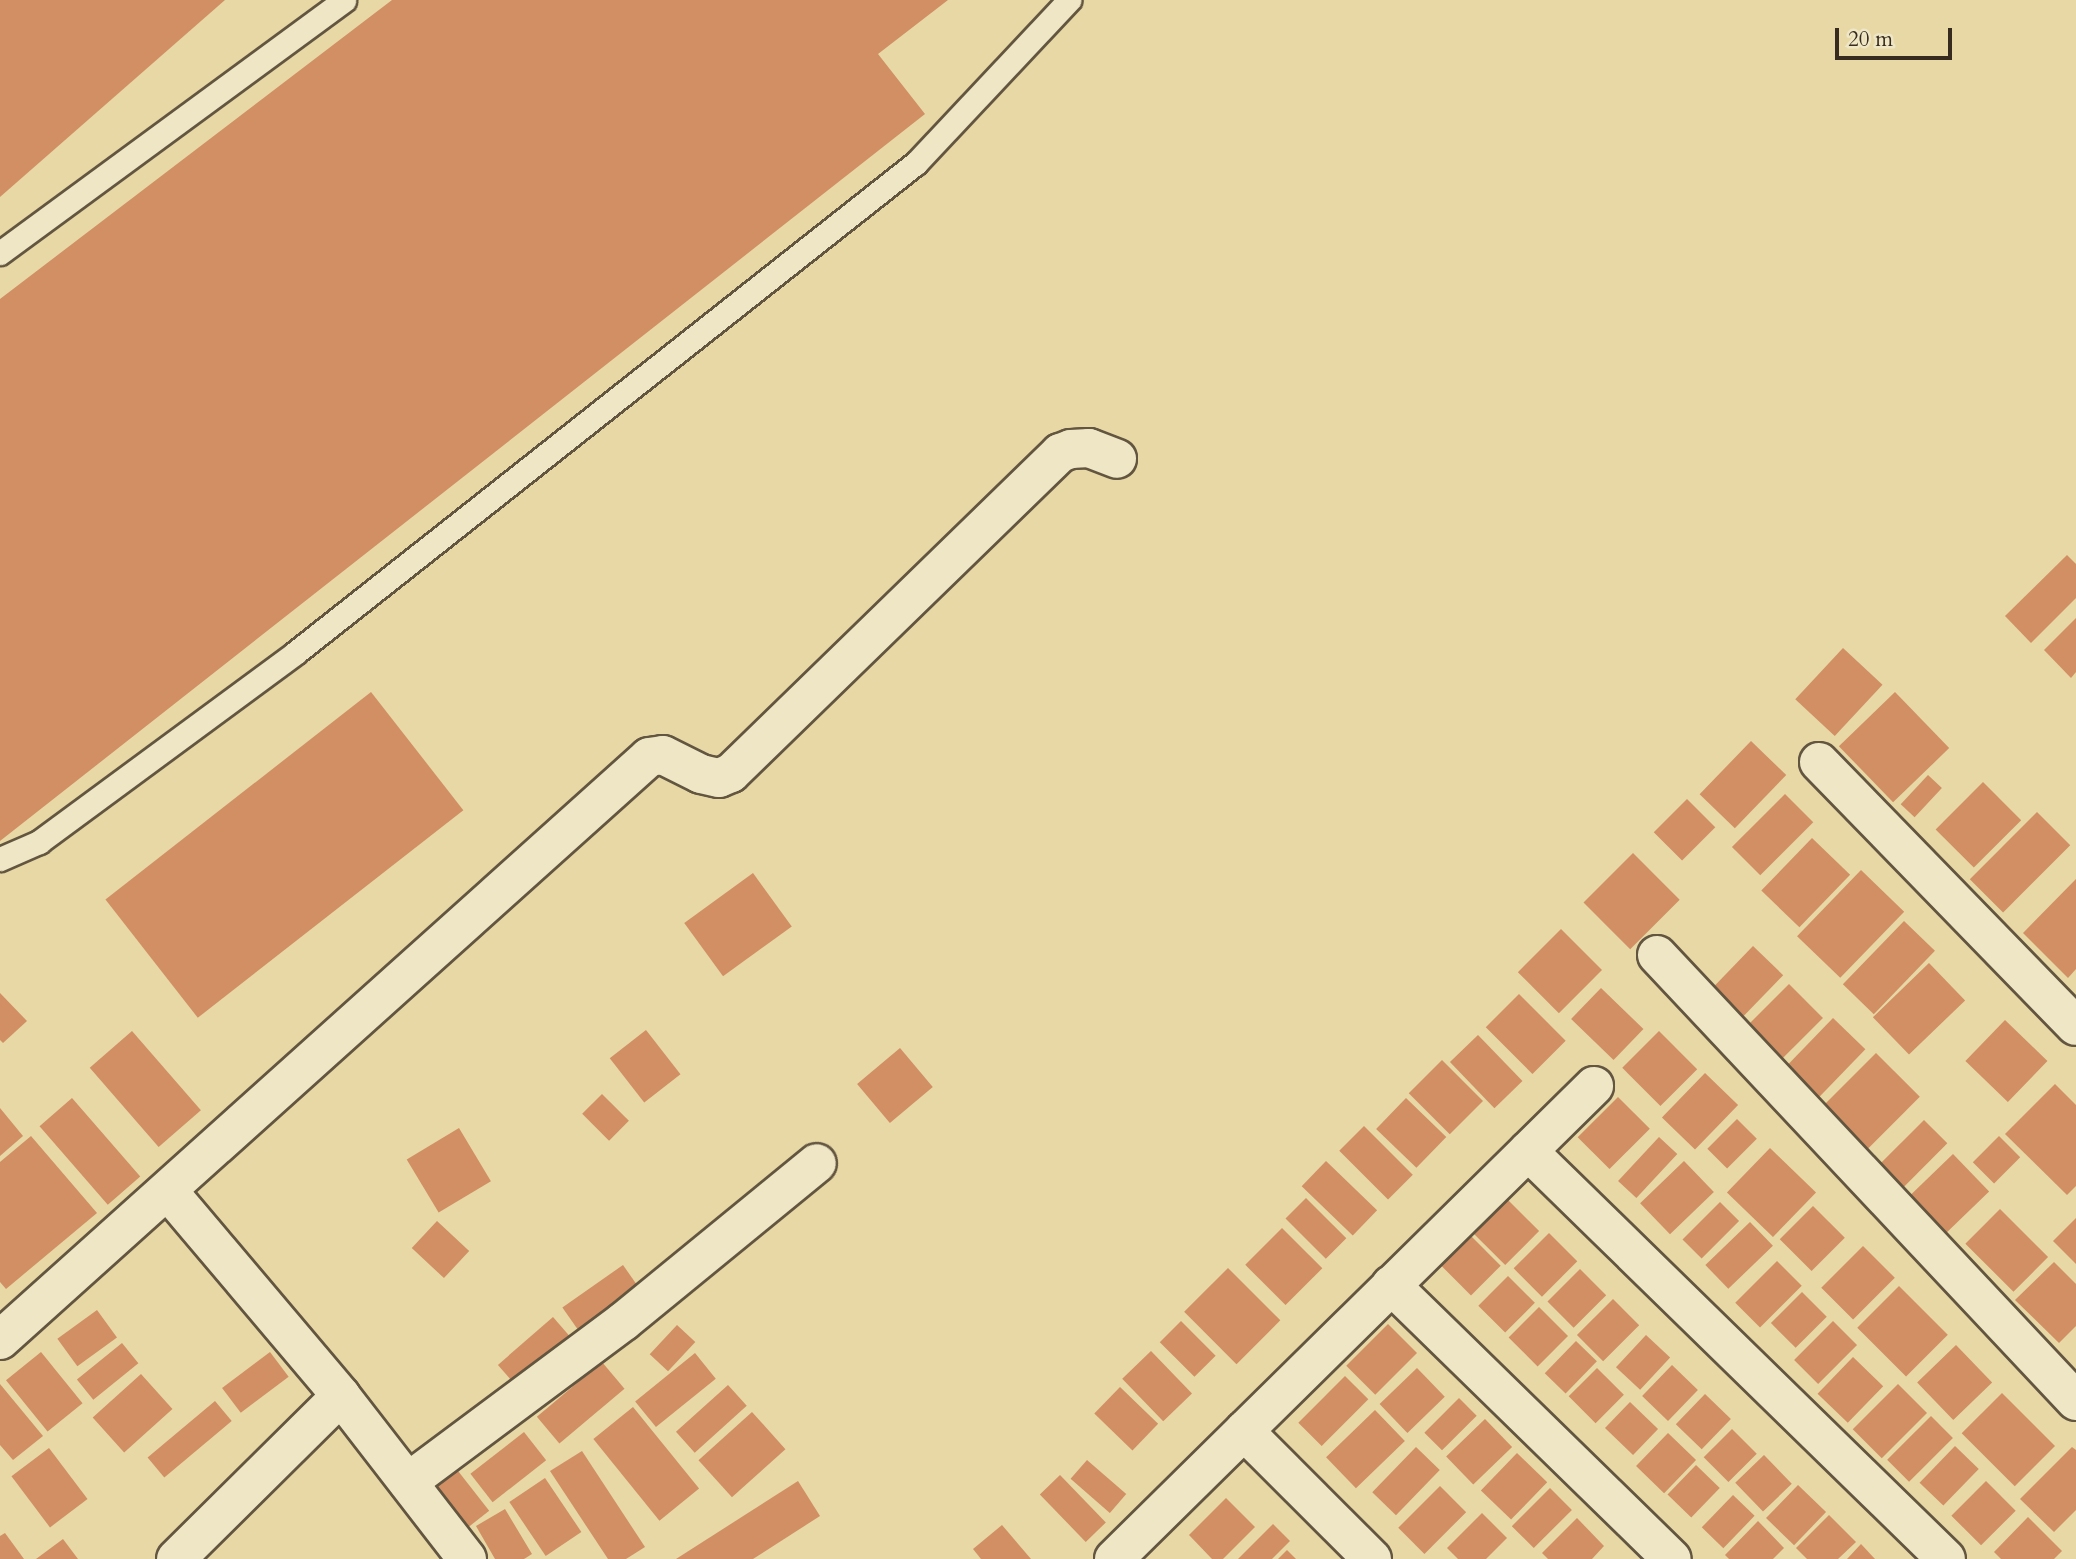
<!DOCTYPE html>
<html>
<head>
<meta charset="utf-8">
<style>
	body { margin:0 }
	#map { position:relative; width:2076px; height:1559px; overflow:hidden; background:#e7d8a6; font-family:Cardo,serif }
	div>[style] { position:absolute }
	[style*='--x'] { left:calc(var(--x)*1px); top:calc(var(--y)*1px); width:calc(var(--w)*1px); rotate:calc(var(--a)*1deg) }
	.building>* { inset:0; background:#d18f63; transform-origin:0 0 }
	.roads { filter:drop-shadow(2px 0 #635640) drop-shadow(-2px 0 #635640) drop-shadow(0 2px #635640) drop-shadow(0 -2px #635640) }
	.service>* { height:23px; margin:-11.5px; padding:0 11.5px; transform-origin:11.5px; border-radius:11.5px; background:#efe6c5 }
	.minor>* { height:38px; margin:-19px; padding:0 19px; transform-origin:19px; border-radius:19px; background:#efe6c5 }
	span { translate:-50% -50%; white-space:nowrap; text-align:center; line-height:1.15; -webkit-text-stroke:5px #efe6c5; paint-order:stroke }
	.scale { position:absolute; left:1835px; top:28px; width:117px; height:32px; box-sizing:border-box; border:4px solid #372a1e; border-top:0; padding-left:9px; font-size:21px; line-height:24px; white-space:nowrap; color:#372a1e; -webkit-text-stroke:5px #efe6c5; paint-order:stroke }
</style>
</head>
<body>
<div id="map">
	<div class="building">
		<i style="clip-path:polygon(0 0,225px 0,0 197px)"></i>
		<i style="clip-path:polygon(392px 0,948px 0,878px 54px,925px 114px,0 841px,0 299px)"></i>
		<i style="clip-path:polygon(2067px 555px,2076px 564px,2076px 598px,2031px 643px,2005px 616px)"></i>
		<i style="clip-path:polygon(2076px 618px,2076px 672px,2071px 678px,2044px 650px)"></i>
		<i style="left:1843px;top:648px;width:54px;height:70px;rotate:43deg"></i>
		<i style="left:371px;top:692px;width:150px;height:337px;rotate:52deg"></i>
		<i style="left:1895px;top:692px;width:78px;height:78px;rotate:46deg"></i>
		<i style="left:1751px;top:741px;width:49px;height:74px;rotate:44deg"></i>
		<i style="left:1928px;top:775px;width:19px;height:40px;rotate:43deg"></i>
		<i style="left:1983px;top:782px;width:54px;height:67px;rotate:45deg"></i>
		<i style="left:1785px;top:794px;width:40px;height:75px;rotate:45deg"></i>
		<i style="left:1687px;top:799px;width:40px;height:47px;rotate:45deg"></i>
		<i style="left:2037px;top:812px;width:47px;height:95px;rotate:45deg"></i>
		<i style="left:1812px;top:838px;width:53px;height:73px;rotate:44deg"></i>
		<i style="left:1633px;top:853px;width:66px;height:70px;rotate:45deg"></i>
		<i style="left:1861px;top:870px;width:60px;height:92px;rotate:44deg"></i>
		<i style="left:753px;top:873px;width:66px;height:85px;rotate:54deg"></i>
		<i style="clip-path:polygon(2076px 879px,2076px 969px,2068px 978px,2023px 933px)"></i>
		<i style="left:1904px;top:921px;width:43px;height:88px;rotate:44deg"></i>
		<i style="left:1561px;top:929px;width:58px;height:61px;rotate:45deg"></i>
		<i style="left:1753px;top:946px;width:42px;height:59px;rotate:44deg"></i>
		<i style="left:1929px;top:963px;width:52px;height:78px;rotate:46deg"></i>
		<i style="left:1789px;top:984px;width:48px;height:63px;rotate:45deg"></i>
		<i style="left:1601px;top:988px;width:59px;height:43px;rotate:44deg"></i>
		<i style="clip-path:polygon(0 993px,27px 1021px,3px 1043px,0 1040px)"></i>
		<i style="left:1519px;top:994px;width:66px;height:47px;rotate:45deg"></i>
		<i style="left:1833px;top:1018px;width:45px;height:72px;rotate:44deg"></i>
		<i style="left:2005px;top:1020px;width:59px;height:57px;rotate:44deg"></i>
		<i style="left:646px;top:1030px;width:56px;height:46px;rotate:52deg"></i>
		<i style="left:132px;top:1031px;width:105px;height:56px;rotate:49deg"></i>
		<i style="left:1659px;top:1031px;width:54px;height:52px;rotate:45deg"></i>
		<i style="left:1478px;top:1035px;width:64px;height:39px;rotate:46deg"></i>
		<i style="left:900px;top:1048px;width:51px;height:56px;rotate:50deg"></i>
		<i style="left:1876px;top:1053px;width:62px;height:82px;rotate:45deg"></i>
		<i style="left:1442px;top:1060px;width:58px;height:47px;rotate:45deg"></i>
		<i style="left:1705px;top:1073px;width:46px;height:62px;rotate:44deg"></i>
		<i style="clip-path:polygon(2055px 1084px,2076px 1105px,2076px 1186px,2067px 1195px,2005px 1134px)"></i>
		<i style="left:602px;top:1094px;width:38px;height:28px;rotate:45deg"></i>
		<i style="left:1618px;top:1097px;width:45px;height:57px;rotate:45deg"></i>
		<i style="left:72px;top:1098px;width:104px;height:43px;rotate:49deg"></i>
		<i style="left:1406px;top:1098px;width:56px;height:43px;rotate:44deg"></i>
		<i style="clip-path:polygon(0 1108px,23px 1136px,0 1156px)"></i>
		<i style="left:1737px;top:1119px;width:28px;height:42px;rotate:45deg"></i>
		<i style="left:1924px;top:1120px;width:33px;height:63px;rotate:45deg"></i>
		<i style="left:1364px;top:1126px;width:69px;height:35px;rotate:45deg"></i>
		<i style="left:459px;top:1128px;width:62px;height:61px;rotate:59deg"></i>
		<i style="clip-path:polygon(31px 1136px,97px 1213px,6px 1289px,0 1282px,0 1162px)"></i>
		<i style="left:1999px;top:1136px;width:30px;height:37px;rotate:45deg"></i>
		<i style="left:1659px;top:1137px;width:25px;height:60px;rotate:43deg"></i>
		<i style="left:1770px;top:1148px;width:64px;height:62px;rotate:44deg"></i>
		<i style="left:1953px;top:1154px;width:52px;height:63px;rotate:46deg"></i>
		<i style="left:1326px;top:1161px;width:71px;height:35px;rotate:44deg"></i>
		<i style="left:1684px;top:1161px;width:43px;height:61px;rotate:46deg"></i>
		<i style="left:1306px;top:1198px;width:57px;height:29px;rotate:45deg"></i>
		<i style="left:1508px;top:1200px;width:44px;height:48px;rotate:45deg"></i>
		<i style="left:1720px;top:1202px;width:27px;height:53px;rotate:45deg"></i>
		<i style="left:1813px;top:1206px;width:45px;height:47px;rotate:45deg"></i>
		<i style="left:2000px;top:1209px;width:68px;height:49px;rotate:45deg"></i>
		<i style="clip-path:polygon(2076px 1218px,2076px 1264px,2053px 1241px)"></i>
		<i style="left:437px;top:1221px;width:44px;height:37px;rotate:43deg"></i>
		<i style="left:1750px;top:1222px;width:33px;height:62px;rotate:46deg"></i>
		<i style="left:1282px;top:1228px;width:57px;height:52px;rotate:45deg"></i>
		<i style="left:1549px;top:1233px;width:40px;height:50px;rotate:45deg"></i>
		<i style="left:1471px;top:1236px;width:42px;height:42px;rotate:45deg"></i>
		<i style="left:1863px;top:1246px;width:45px;height:59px;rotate:45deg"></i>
		<i style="left:1777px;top:1261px;width:35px;height:59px;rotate:45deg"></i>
		<i style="clip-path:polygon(2054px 1262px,2076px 1284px,2076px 1326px,2059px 1343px,2015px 1300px)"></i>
		<i style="left:623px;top:1265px;width:40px;height:74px;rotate:55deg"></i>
		<i style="left:1228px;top:1268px;width:74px;height:62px;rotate:45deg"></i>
		<i style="left:1580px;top:1269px;width:37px;height:46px;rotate:45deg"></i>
		<i style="left:1508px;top:1276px;width:38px;height:42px;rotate:45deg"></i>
		<i style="left:1899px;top:1286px;width:69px;height:59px;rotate:45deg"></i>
		<i style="left:1802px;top:1292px;width:35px;height:44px;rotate:45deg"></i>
		<i style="left:1613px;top:1299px;width:37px;height:51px;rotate:45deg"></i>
		<i style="left:1539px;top:1307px;width:41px;height:43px;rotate:45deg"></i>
		<i style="left:97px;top:1310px;width:34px;height:49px;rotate:54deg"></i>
		<i style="left:553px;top:1317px;width:37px;height:73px;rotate:49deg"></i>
		<i style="left:1181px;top:1321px;width:49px;height:30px;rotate:45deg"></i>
		<i style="left:1833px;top:1321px;width:34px;height:55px;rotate:45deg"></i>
		<i style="left:1388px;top:1324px;width:41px;height:59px;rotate:45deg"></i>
		<i style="left:677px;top:1325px;width:25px;height:40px;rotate:43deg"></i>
		<i style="left:1646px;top:1335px;width:33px;height:44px;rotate:43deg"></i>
		<i style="left:1576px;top:1341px;width:29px;height:45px;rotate:44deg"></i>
		<i style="left:122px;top:1343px;width:26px;height:58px;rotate:51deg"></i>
		<i style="left:1956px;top:1345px;width:52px;height:54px;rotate:46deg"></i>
		<i style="left:1151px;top:1351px;width:59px;height:40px;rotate:46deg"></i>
		<i style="left:41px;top:1352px;width:66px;height:45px;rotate:51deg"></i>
		<i style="left:270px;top:1352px;width:31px;height:60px;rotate:53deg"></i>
		<i style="left:695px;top:1353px;width:33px;height:77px;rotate:51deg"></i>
		<i style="left:1853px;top:1357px;width:42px;height:51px;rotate:44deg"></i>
		<i style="left:602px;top:1362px;width:35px;height:85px;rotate:50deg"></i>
		<i style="left:1672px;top:1365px;width:36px;height:43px;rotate:44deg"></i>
		<i style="left:1417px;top:1368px;width:40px;height:52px;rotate:46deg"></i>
		<i style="left:1597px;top:1368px;width:38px;height:40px;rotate:45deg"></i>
		<i style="left:141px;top:1374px;width:47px;height:65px;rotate:48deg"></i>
		<i style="left:1345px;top:1376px;width:33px;height:66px;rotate:45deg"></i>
		<i style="clip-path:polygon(0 1384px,43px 1436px,13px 1460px,0 1445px)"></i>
		<i style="left:1898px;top:1384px;width:41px;height:64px;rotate:45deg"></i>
		<i style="left:728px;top:1385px;width:28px;height:70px;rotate:48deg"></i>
		<i style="left:1120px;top:1387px;width:53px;height:37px;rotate:44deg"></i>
		<i style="left:2002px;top:1393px;width:75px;height:57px;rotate:45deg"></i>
		<i style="left:1705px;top:1394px;width:36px;height:42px;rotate:44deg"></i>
		<i style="left:1459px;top:1398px;width:25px;height:49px;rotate:45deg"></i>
		<i style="left:215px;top:1401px;width:26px;height:88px;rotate:50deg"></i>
		<i style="left:1630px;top:1402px;width:39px;height:36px;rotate:44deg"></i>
		<i style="left:633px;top:1407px;width:105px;height:51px;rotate:51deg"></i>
		<i style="left:1375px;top:1410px;width:43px;height:68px;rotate:46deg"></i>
		<i style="left:752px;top:1412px;width:50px;height:72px;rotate:48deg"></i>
		<i style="left:1931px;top:1416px;width:31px;height:62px;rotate:45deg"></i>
		<i style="left:1485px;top:1419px;width:39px;height:54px;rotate:46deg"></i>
		<i style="left:1732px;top:1429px;width:35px;height:40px;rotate:45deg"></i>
		<i style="left:524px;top:1432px;width:36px;height:68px;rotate:52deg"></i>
		<i style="left:1668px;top:1433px;width:39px;height:46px;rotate:44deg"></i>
		<i style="left:1955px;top:1446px;width:33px;height:51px;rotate:44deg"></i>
		<i style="left:1416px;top:1447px;width:33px;height:63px;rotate:44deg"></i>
		<i style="clip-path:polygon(2072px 1447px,2076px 1450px,2076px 1510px,2054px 1532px,2020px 1499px)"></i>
		<i style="left:49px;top:1448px;width:64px;height:47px;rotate:53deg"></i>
		<i style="clip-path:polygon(582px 1451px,645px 1547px,626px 1559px,608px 1559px,550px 1471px)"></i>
		<i style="left:1517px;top:1453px;width:42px;height:52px;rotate:44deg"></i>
		<i style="left:1764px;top:1455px;width:40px;height:40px;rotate:46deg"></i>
		<i style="left:1087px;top:1460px;width:52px;height:25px;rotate:41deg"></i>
		<i style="left:451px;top:1462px;width:62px;height:31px;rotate:52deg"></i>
		<i style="left:1696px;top:1465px;width:33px;height:41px;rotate:44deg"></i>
		<i style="left:1060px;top:1475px;width:66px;height:28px;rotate:46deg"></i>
		<i style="left:545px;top:1478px;width:65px;height:43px;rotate:56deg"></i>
		<i style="clip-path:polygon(798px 1481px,820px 1516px,753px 1559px,676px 1559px)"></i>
		<i style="left:1986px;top:1481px;width:42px;height:49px;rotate:45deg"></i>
		<i style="left:1798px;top:1485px;width:39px;height:46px;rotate:44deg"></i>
		<i style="left:1440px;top:1486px;width:37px;height:59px;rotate:45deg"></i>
		<i style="left:1550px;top:1488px;width:31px;height:54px;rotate:45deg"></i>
		<i style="left:1733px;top:1495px;width:30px;height:45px;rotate:44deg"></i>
		<i style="clip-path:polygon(1226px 1498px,1255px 1527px,1223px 1559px,1212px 1559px,1189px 1535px)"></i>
		<i style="clip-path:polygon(505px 1509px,532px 1554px,524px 1559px,495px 1559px,476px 1526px)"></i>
		<i style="clip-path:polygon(1482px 1513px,1507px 1538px,1486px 1559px,1458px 1559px,1447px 1548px)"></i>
		<i style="clip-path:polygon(1829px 1515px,1856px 1542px,1838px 1559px,1807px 1559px,1796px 1548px)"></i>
		<i style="clip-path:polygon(2028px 1517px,2062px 1551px,2054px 1559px,2001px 1559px,1994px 1552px)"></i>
		<i style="clip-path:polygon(1577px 1518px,1604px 1546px,1592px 1559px,1548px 1559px,1542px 1553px)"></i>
		<i style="clip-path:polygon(1758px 1521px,1784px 1548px,1773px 1559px,1729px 1559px,1725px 1555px)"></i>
		<i style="clip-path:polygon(1273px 1524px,1290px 1541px,1272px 1559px,1238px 1559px)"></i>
		<i style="clip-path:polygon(1002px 1525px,1031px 1559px,981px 1559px,973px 1549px)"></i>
		<i style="clip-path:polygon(5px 1533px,24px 1559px,0 1559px,0 1536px)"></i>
		<i style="clip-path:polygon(63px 1539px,78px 1559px,36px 1559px)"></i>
		<i style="clip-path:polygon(1861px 1544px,1875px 1559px,1847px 1559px)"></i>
		<i style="clip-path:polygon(1287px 1550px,1296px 1559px,1278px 1559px)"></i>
	</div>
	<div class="roads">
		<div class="service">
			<i style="--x:0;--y:253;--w:427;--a:-36.3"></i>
			<i style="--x:0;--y:859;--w:43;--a:-23.6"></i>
			<i style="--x:39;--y:842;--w:318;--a:-36.4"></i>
			<i style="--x:295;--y:653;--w:791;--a:-38.28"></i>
			<i style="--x:916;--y:163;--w:224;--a:-46.8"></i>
		</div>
		<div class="minor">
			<i style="--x:1819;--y:762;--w:368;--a:45.8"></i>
			<i style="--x:1657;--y:955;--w:612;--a:46.79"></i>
			<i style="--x:1528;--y:1151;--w:584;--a:44.31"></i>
			<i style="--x:168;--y:1191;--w:268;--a:49.8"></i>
			<i style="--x:341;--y:1396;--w:206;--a:52.3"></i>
			<i style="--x:1391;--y:1285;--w:392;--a:44.3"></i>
			<i style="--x:0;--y:1340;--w:872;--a:-41.93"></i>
			<i style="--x:649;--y:757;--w:14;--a:-8"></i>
			<i style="--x:663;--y:755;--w:42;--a:26.6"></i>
			<i style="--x:701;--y:774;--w:18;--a:13"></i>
			<i style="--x:719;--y:778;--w:13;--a:-23"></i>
			<i style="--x:731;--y:773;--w:459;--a:-44.2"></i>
			<i style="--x:1060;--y:453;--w:12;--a:-20"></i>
			<i style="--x:1071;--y:449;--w:18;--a:-3"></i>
			<i style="--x:1089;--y:448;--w:30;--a:21"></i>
			<i style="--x:1246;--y:1429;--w:3;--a:135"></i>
			<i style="--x:1244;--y:1431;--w:181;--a:45"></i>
			<i style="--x:408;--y:1482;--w:269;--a:-36.7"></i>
			<i style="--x:624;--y:1321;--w:249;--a:-39.3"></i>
			<i style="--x:176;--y:1559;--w:232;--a:-44.7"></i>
			<i style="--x:1114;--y:1559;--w:674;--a:-44.58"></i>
		</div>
	</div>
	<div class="scale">20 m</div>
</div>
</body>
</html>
